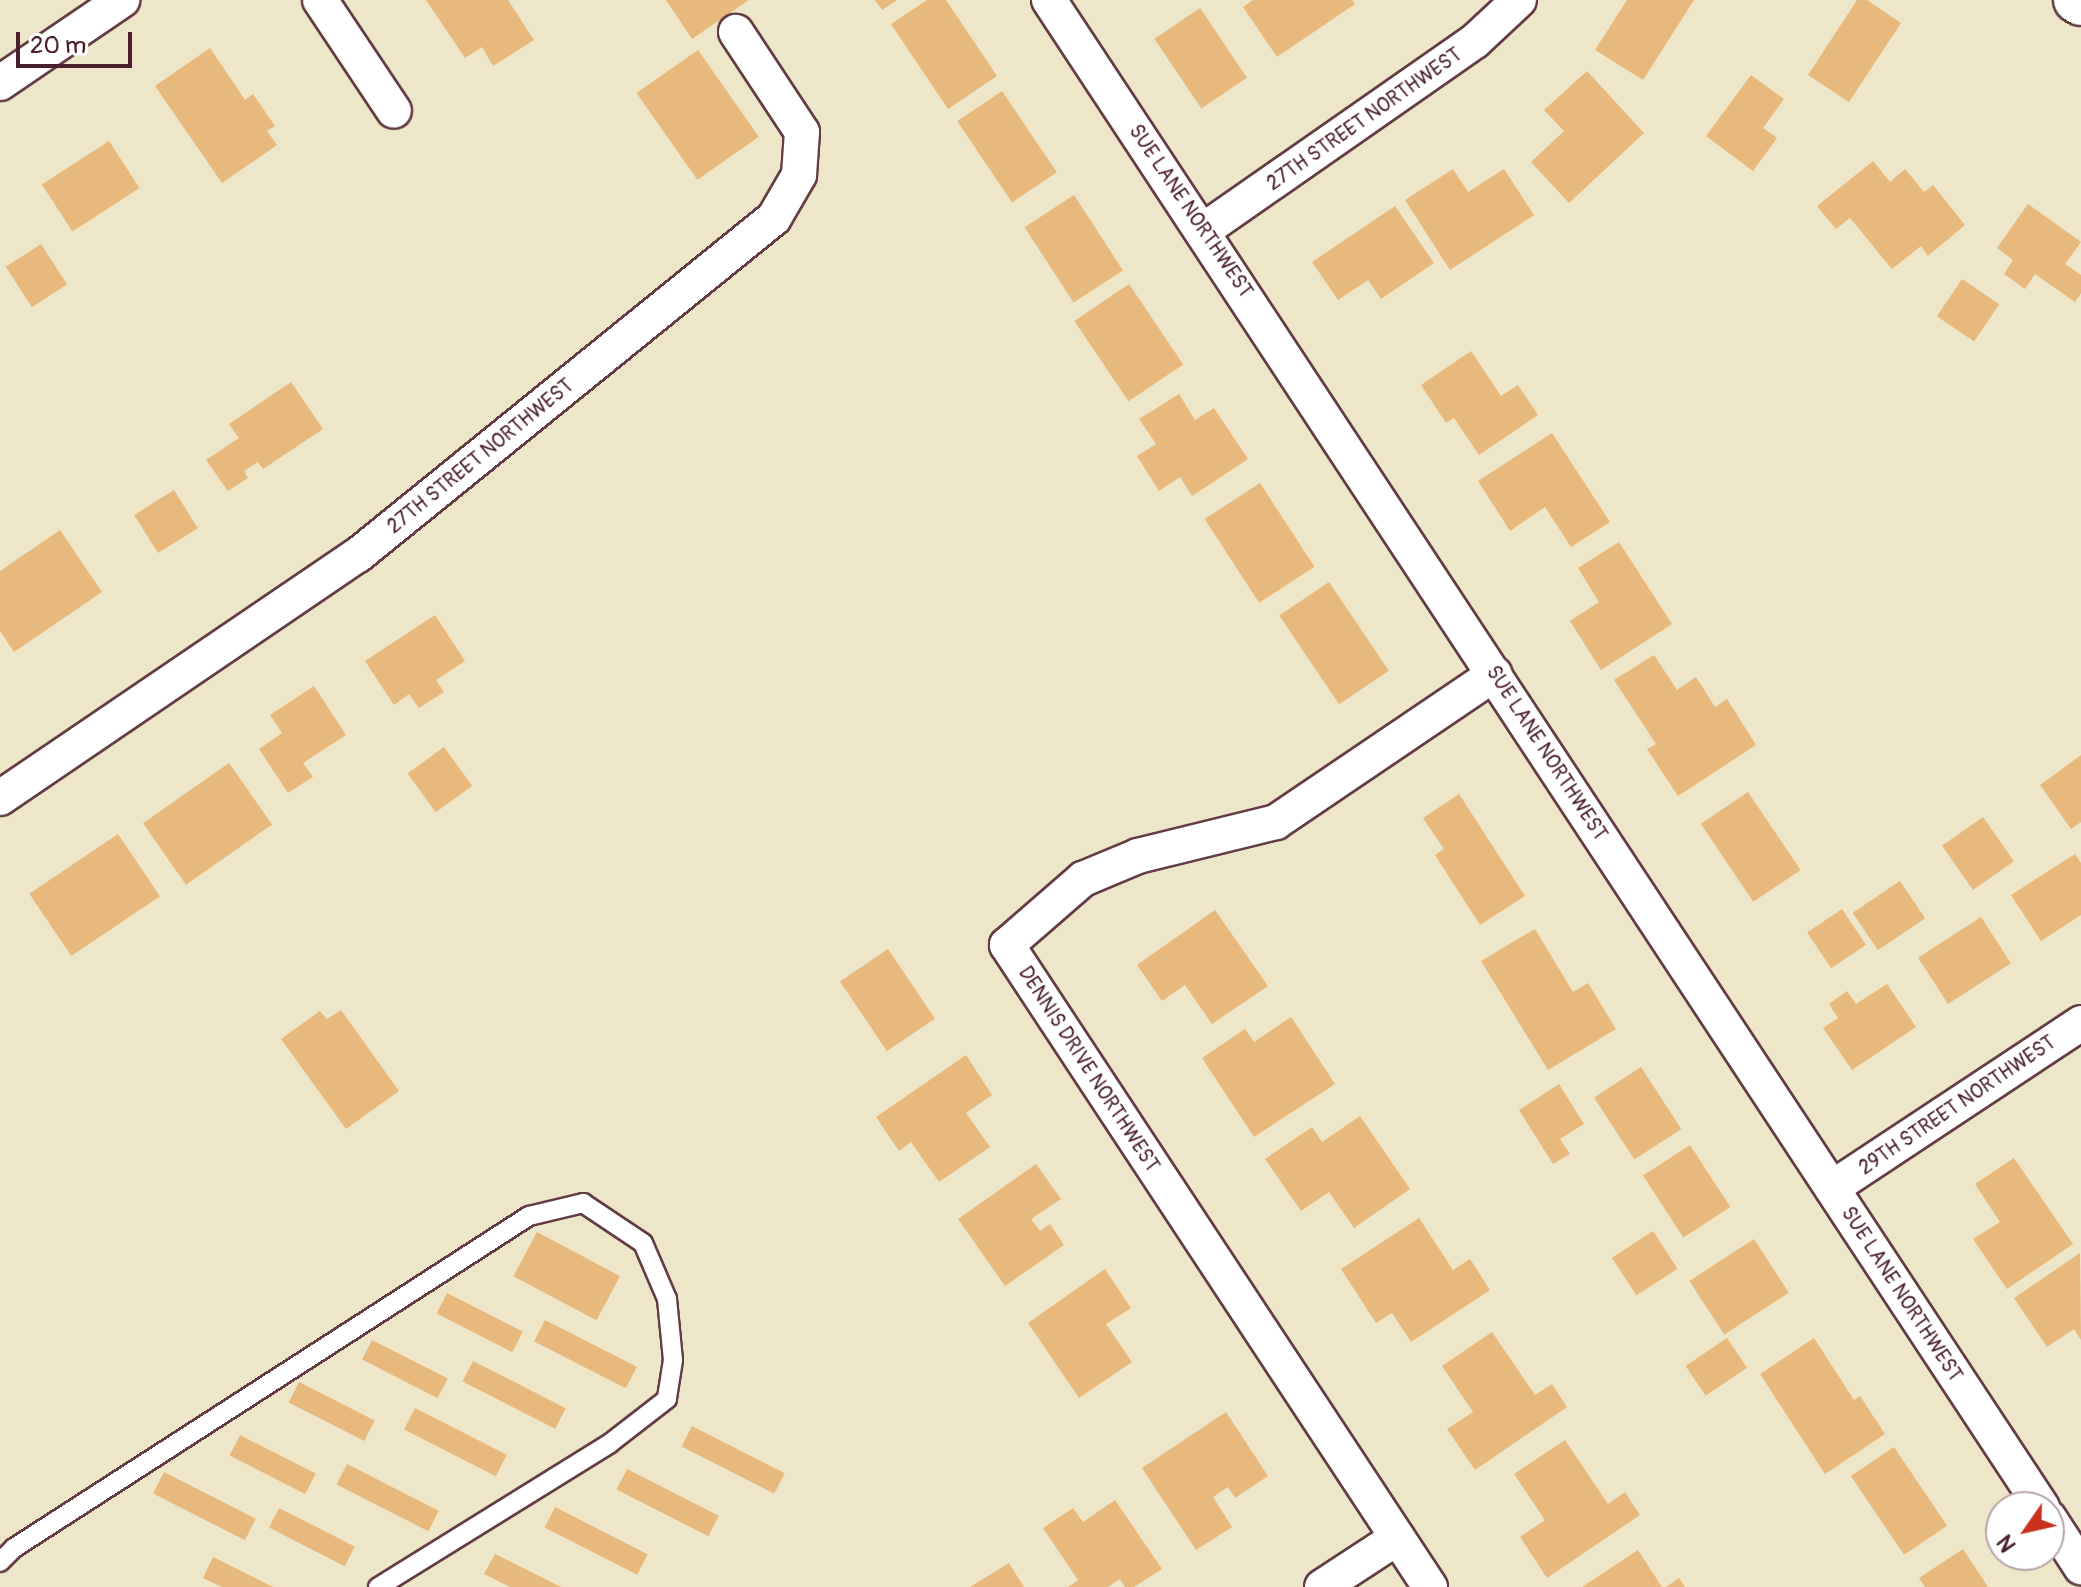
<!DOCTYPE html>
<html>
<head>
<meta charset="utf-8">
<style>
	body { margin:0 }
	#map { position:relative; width:2081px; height:1587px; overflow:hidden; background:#eee6c9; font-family:Pangolin,sans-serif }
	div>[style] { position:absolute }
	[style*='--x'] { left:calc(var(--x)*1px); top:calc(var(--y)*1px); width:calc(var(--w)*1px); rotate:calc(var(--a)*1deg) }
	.building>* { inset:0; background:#e8b97d; transform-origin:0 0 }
	.roads { filter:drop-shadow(2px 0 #633d43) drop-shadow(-2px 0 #633d43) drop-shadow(0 2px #633d43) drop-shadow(0 -2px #633d43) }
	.service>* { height:18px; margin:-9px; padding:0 9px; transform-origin:9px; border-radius:9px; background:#fff }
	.minor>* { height:34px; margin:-17px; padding:0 17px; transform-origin:17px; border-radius:17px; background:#fff }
	.tertiary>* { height:44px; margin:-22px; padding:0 22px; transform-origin:22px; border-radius:22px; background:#fff }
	span { translate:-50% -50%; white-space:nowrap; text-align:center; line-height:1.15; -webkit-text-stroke:6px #fff; paint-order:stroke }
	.street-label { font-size:20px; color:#4a1f2b }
	.north { position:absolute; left:1985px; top:1491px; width:80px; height:80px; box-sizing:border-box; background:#fff; border:2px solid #b7a5aa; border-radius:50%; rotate:236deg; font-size:22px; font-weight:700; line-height:32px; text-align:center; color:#4a1f2b }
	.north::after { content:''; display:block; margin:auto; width:28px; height:36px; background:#c8321e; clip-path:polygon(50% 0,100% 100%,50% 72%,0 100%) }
	.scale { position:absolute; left:16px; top:32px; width:116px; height:36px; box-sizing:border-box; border:4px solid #4a1f2b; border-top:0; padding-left:10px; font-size:24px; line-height:28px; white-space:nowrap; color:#4a1f2b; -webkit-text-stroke:6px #fff; paint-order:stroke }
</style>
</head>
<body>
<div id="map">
	<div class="building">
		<i style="clip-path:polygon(426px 0,508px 0,534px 40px,493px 66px,482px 47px,465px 58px)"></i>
		<i style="clip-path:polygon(666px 0,749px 0,692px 39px)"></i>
		<i style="clip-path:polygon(875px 0,897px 0,882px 10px)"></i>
		<i style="clip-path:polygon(927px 0,946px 0,997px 76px,948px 109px,891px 24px)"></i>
		<i style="clip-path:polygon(1253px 0,1352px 0,1355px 4px,1277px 57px,1243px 7px)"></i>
		<i style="clip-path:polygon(1627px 0,1694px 0,1643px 80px,1595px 50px)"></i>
		<i style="clip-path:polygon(1857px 0,1867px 0,1901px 23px,1849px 102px,1808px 75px)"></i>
		<i style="left:1200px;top:8px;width:84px;height:55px;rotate:56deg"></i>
		<i style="clip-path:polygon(210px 48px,245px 100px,253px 94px,275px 126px,267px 131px,277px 145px,222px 183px,155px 86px)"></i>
		<i style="left:698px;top:50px;width:106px;height:75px;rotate:55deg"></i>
		<i style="clip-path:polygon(1587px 71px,1644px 133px,1569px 203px,1531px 162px,1564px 131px,1544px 110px)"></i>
		<i style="clip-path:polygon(1751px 75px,1784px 99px,1763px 128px,1777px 138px,1753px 171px,1706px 136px)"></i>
		<i style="left:1002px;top:91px;width:98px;height:54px;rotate:56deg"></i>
		<i style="left:109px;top:141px;width:56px;height:80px;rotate:57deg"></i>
		<i style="clip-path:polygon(1873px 161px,1890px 182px,1905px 169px,1924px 192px,1933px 185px,1965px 225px,1928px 256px,1921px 246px,1892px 269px,1850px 218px,1836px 229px,1817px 206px)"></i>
		<i style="clip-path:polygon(1453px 169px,1468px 192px,1504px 169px,1534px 215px,1450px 270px,1405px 200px)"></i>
		<i style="left:1074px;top:195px;width:90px;height:59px;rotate:57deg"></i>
		<i style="clip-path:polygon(2028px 204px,2081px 242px,2065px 264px,2081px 275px,2081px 293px,2075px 302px,2035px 274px,2025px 289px,2004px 274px,2013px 260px,1997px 248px)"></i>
		<i style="clip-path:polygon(1395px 206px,1434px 263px,1381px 299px,1368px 280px,1338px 300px,1312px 262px)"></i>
		<i style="left:41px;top:244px;width:48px;height:42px;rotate:57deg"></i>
		<i style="left:1962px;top:279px;width:45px;height:45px;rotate:34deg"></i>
		<i style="left:1129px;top:284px;width:97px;height:66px;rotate:56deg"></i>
		<i style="clip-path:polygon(1471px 351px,1501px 396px,1518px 385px,1538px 415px,1479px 455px,1454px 418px,1446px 423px,1421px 385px)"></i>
		<i style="clip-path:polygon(291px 382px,323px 429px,263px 469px,258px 462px,244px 471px,248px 478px,228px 491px,206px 460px,239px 438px,229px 424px)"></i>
		<i style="clip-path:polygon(1179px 394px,1195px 420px,1214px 408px,1248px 459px,1192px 496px,1180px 477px,1159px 491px,1137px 456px,1156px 444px,1139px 419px)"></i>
		<i style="clip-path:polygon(1552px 433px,1610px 522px,1571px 547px,1545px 507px,1510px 531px,1478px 481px)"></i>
		<i style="left:1260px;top:483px;width:100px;height:66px;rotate:57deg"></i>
		<i style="left:174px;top:490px;width:45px;height:47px;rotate:58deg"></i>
		<i style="clip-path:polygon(60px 530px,102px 592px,14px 652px,0 631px,0 571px)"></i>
		<i style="clip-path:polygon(1619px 542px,1672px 624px,1601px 670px,1570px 621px,1599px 602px,1578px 568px)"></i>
		<i style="left:1329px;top:582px;width:107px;height:60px;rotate:56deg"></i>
		<i style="clip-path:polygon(435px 615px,465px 661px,436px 680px,444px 692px,419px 708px,409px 694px,394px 705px,365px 661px)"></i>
		<i style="clip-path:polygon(1654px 655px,1677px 690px,1696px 677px,1715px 707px,1727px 699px,1756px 745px,1678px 796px,1647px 749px,1656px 744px,1614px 680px)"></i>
		<i style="clip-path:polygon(314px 686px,346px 735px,303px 763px,313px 777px,288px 793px,259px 749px,282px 733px,270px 715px)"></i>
		<i style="left:444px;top:747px;width:48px;height:45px;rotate:54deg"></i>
		<i style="clip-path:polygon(2081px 755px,2081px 822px,2071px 829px,2040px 785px)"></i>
		<i style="left:229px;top:763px;width:75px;height:105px;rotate:55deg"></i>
		<i style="left:1748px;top:792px;width:94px;height:57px;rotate:56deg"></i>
		<i style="clip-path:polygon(1459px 794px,1525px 896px,1480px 925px,1435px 855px,1444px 849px,1423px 818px)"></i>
		<i style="left:1983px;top:817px;width:54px;height:50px;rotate:55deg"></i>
		<i style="left:118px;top:834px;width:75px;height:107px;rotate:56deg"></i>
		<i style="clip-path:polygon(2075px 854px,2081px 863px,2081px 915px,2041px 941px,2011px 895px)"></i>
		<i style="left:1900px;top:881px;width:45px;height:57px;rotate:56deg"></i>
		<i style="left:1842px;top:909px;width:43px;height:42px;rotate:56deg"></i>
		<i style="clip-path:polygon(1215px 910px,1268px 986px,1212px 1024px,1185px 985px,1162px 1001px,1137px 965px)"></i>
		<i style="left:1981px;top:917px;width:55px;height:75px;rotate:57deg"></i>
		<i style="clip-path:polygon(1535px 929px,1573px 992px,1588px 983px,1616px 1029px,1548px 1070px,1481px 961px)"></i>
		<i style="left:888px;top:949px;width:84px;height:58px;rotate:56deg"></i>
		<i style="clip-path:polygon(1887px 984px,1916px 1027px,1852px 1070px,1823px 1028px,1838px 1018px,1829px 1004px,1847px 991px,1856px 1004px)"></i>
		<i style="clip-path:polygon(341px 1010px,399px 1091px,346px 1129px,281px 1039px,320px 1011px,327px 1019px)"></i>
		<i style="clip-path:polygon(1291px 1017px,1335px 1084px,1254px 1137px,1202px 1058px,1245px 1029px,1254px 1042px)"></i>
		<i style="clip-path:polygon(966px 1055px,992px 1095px,966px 1113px,990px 1147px,939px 1182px,911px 1142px,899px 1151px,876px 1117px)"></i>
		<i style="left:1641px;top:1067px;width:74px;height:56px;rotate:57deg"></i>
		<i style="clip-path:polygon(1559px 1084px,1584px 1124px,1560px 1139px,1570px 1154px,1553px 1164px,1519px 1110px)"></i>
		<i style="clip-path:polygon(1360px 1116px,1410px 1189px,1354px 1228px,1329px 1192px,1301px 1211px,1265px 1159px,1312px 1127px,1322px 1142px)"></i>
		<i style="left:1690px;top:1145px;width:74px;height:56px;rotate:57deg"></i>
		<i style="clip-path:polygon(2014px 1158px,2073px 1244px,2007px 1289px,1973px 1239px,2000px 1222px,1975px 1184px)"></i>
		<i style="clip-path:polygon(1036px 1164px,1061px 1199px,1031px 1219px,1040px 1231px,1050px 1224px,1064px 1245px,1005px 1286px,958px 1219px)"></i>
		<i style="clip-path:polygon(1419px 1218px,1453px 1270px,1470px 1259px,1490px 1290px,1411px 1342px,1392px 1313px,1376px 1323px,1341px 1269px)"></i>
		<i style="left:1653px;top:1231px;width:45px;height:49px;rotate:57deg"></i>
		<i style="left:537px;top:1232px;width:94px;height:50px;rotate:28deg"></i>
		<i style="left:1754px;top:1239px;width:64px;height:77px;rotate:57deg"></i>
		<i style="clip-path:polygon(2080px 1253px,2081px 1340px,2074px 1329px,2047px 1347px,2014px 1298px)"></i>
		<i style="clip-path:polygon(1105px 1269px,1131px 1308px,1106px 1324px,1132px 1362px,1079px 1398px,1028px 1323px)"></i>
		<i style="left:447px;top:1293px;width:85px;height:23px;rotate:27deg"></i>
		<i style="left:545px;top:1320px;width:103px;height:24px;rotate:27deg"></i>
		<i style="clip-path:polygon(1492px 1332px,1535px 1395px,1552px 1384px,1567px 1407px,1475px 1470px,1447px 1429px,1473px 1412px,1442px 1366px)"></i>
		<i style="left:1727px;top:1338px;width:36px;height:50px;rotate:56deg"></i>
		<i style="clip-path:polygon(1814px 1338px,1854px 1400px,1860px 1396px,1885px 1434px,1825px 1474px,1760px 1374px)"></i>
		<i style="left:372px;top:1340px;width:85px;height:22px;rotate:27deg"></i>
		<i style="left:473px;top:1361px;width:104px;height:23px;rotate:27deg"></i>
		<i style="left:299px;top:1382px;width:85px;height:23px;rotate:27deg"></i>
		<i style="left:415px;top:1408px;width:103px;height:24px;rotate:27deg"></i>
		<i style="clip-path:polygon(1226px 1412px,1268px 1476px,1235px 1498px,1228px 1487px,1213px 1497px,1232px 1527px,1196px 1550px,1142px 1468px)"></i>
		<i style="left:692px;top:1426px;width:104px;height:23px;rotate:27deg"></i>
		<i style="left:240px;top:1435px;width:85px;height:23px;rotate:27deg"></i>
		<i style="clip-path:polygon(1565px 1440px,1608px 1504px,1625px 1492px,1640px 1515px,1547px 1578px,1520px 1537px,1545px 1520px,1514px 1474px)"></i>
		<i style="left:1894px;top:1447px;width:95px;height:52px;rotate:56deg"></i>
		<i style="left:347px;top:1464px;width:103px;height:23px;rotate:27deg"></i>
		<i style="left:627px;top:1469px;width:103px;height:23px;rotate:27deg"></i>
		<i style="left:164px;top:1472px;width:103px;height:24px;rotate:27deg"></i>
		<i style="clip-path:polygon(1115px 1500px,1162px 1569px,1134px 1587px,1125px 1587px,1120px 1579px,1108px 1587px,1068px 1587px,1078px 1580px,1043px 1528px,1073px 1508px,1083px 1522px)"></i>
		<i style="left:555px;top:1507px;width:104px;height:23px;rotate:27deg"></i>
		<i style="left:279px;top:1508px;width:85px;height:22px;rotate:27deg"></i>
		<i style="clip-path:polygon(1963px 1549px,1988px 1587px,1925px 1587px,1919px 1578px)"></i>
		<i style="clip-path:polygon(1638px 1550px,1662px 1587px,1582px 1587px)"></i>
		<i style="clip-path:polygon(495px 1554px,561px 1587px,510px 1587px,484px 1574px)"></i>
		<i style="clip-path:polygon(213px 1557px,273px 1587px,222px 1587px,203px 1578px)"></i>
		<i style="clip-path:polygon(1009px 1563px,1024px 1587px,970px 1587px)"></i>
		<i style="clip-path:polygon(1679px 1578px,1685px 1587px,1666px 1587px)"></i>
	</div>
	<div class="roads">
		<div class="service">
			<i style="--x:0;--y:1562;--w:20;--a:-45"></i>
			<i style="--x:14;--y:1548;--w:613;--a:-32.81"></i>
			<i style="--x:529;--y:1216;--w:56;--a:-13.5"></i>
			<i style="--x:583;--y:1203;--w:72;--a:33.7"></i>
			<i style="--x:643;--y:1243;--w:61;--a:66.8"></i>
			<i style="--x:667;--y:1299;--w:61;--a:84.4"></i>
			<i style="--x:673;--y:1360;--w:39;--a:99"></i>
			<i style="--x:667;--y:1399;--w:73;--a:142.2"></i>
			<i style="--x:609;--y:1444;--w:272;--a:148.2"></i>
		</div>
		<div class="minor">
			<i style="--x:320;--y:0;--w:133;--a:56.3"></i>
			<i style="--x:1049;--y:0;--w:1805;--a:56.62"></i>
			<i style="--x:0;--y:83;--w:148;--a:-34.2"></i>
			<i style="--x:1204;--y:230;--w:330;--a:-34.9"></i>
			<i style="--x:1475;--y:41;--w:60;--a:-43"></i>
			<i style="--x:0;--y:798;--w:433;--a:-34.2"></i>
			<i style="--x:358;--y:555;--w:535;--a:-39.01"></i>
			<i style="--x:774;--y:218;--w:50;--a:-59.8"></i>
			<i style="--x:799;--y:175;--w:43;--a:-86"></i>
			<i style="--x:802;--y:132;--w:120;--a:-123.4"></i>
			<i style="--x:1832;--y:1188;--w:299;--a:-33.5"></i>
			<i style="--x:2049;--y:1518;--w:59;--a:56.9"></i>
			<i style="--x:1322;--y:1587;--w:90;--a:-33.2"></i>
			<i style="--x:1430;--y:1587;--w:769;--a:-123.38"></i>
			<i style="--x:1007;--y:945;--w:101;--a:-41"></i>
			<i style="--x:1083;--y:879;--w:60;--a:-22.7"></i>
			<i style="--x:1138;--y:856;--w:142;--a:-13.8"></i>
			<i style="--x:1276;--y:822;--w:264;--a:-34.1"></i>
		</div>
		<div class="tertiary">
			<i style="--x:2076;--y:0;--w:6;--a:31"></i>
		</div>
	</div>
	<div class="street-label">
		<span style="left:1364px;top:119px;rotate:-35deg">27TH STREET NORTHWEST</span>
		<span style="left:1191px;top:211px;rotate:56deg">SUE LANE NORTHWEST</span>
		<span style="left:480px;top:456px;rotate:-39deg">27TH STREET NORTHWEST</span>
		<span style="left:1547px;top:753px;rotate:57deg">SUE LANE NORTHWEST</span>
		<span style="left:1089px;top:1069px;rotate:57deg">DENNIS DRIVE NORTHWEST</span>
		<span style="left:1957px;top:1105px;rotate:-34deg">29TH STREET NORTHWEST</span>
		<span style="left:1902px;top:1294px;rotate:57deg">SUE LANE NORTHWEST</span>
	</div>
	<div class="north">N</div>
	<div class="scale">20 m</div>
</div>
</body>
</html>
